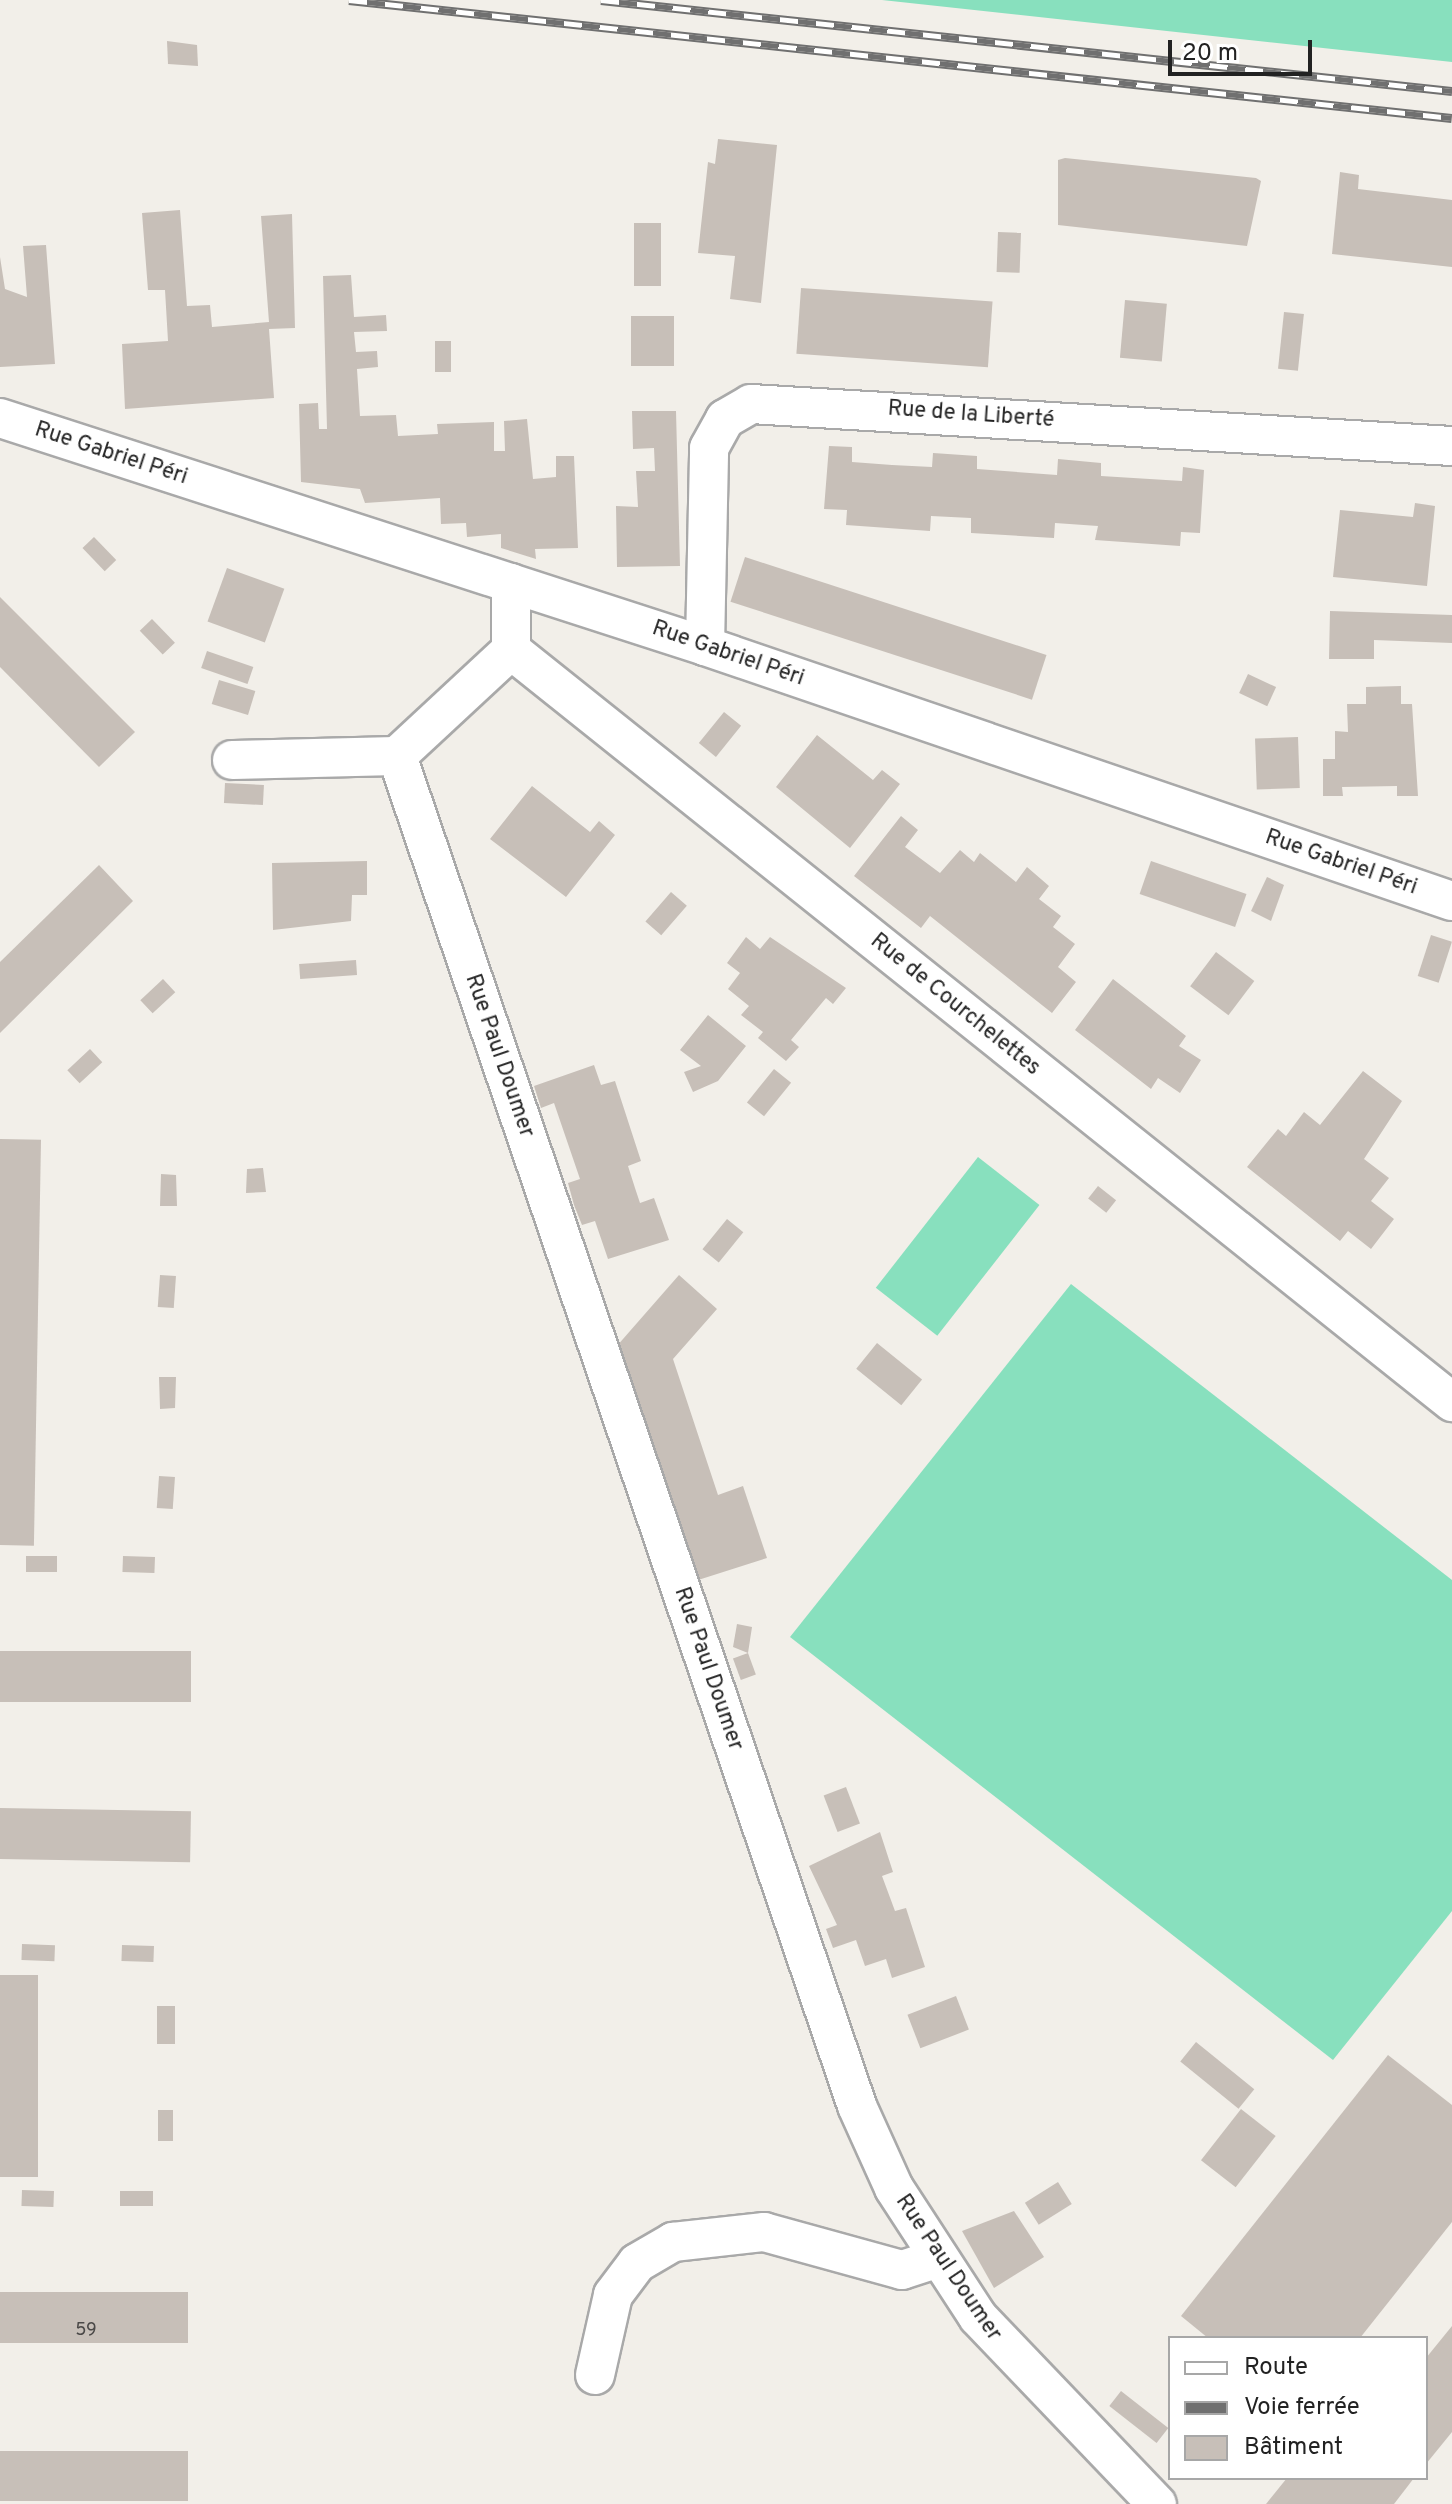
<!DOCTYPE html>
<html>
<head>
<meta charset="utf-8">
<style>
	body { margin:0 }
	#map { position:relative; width:1452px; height:2504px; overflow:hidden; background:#f2efe9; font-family:Overpass,sans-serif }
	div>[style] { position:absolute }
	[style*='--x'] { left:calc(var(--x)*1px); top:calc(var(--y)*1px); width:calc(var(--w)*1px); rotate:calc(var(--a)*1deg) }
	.pitch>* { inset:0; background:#88e0be; transform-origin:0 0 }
	.building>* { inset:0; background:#c7bfb8; transform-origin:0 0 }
	.roads { filter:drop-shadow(2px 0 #a9a9a9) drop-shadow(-2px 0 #a9a9a9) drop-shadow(0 2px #a9a9a9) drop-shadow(0 -2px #a9a9a9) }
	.minor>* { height:38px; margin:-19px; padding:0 19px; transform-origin:19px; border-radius:19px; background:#fff }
	.rail>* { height:9px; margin-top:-4.5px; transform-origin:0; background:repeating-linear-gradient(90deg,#fff 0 18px,#707070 0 36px); box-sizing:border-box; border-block:2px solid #707070 }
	span { translate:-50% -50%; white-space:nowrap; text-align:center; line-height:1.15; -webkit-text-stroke:7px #fff; paint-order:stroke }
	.number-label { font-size:18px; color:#4b4948 }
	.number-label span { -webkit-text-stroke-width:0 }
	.street-label { font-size:22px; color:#222 }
	.legend { position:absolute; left:1168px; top:2336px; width:260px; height:144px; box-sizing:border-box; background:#fff; border:2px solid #a7a7a7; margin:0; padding:10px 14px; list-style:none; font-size:24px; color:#222 }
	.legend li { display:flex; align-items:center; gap:16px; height:40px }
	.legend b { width:40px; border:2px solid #a7a7a7 }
	.scale { position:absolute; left:1168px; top:40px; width:144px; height:36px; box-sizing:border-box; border:4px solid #222; border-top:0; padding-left:10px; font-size:24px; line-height:28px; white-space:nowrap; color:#222; -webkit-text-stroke:6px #fff; paint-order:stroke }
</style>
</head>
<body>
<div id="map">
	<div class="pitch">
		<i style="clip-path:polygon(882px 0,1452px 0,1452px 62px)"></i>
		<i style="left:978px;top:1157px;width:78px;height:166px;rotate:38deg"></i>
		<i style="clip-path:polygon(1071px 1284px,1452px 1580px,1452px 1911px,1333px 2060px,790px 1637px)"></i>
	</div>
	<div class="building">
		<i style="clip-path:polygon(167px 41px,197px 45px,198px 66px,168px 64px)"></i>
		<i style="clip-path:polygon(718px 139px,777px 145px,761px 303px,730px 299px,735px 256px,698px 253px,708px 162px,715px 164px)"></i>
		<i style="clip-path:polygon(1065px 158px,1256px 178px,1261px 181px,1247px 246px,1058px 225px,1058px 160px)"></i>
		<i style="clip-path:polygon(1340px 172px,1359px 175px,1358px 189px,1452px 200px,1452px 267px,1332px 254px)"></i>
		<i style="clip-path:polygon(180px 210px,187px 306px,210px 305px,212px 327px,269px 322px,261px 216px,292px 214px,295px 328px,269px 329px,274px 398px,125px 409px,122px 344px,168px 341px,165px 290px,148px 290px,142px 213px)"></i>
		<i style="left:634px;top:223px;width:27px;height:63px"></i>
		<i style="left:998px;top:232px;width:23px;height:40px;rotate:2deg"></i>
		<i style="clip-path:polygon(46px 245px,55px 364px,0 367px,0 257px,5px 289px,27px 297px,23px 246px)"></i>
		<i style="clip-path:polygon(351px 275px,354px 317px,386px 315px,387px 331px,354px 332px,356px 352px,377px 351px,378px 367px,357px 369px,360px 416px,396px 415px,398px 436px,438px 434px,437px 424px,494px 422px,494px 451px,505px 451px,504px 421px,527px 419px,533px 479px,556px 477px,556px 456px,574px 456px,578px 548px,535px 549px,536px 559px,501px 548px,501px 534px,467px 537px,466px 523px,441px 524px,440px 498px,365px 503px,360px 489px,301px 482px,299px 404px,318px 403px,319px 429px,327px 429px,323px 276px)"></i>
		<i style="left:801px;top:288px;width:192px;height:66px;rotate:4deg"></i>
		<i style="left:1125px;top:300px;width:42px;height:58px;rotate:5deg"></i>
		<i style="left:1284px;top:312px;width:20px;height:57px;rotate:6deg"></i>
		<i style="left:674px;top:316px;width:50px;height:43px;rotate:90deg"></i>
		<i style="left:435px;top:341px;width:16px;height:31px"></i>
		<i style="clip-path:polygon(632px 411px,676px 411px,680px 566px,617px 567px,616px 506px,638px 507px,636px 471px,655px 471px,654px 448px,633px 449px)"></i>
		<i style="clip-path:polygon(829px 446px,852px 447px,852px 462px,892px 465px,932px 467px,933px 453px,977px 456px,977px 469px,1057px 475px,1058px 459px,1101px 463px,1101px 476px,1182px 481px,1183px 467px,1204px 470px,1200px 533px,1181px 532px,1180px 546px,1095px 540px,1098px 526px,1055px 523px,1054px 538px,971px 533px,971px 518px,931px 516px,930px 531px,846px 525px,847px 510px,824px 509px)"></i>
		<i style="clip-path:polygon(1415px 503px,1435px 506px,1427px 586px,1333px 577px,1340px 510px,1413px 517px)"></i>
		<i style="left:94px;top:537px;width:32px;height:16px;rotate:46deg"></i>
		<i style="left:745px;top:557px;width:317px;height:47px;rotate:18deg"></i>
		<i style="left:227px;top:568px;width:61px;height:57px;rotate:20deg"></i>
		<i style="clip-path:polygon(0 597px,135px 732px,99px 767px,0 667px)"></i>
		<i style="clip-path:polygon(1330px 611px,1452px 615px,1452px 643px,1374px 640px,1374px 659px,1329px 659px)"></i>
		<i style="left:152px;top:619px;width:33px;height:17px;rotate:46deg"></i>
		<i style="left:207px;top:651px;width:49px;height:18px;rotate:19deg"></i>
		<i style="left:1248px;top:674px;width:31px;height:21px;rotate:25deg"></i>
		<i style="left:219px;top:680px;width:38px;height:25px;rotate:17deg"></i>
		<i style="clip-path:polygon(1401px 686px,1401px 704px,1412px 704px,1418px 796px,1397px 796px,1397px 786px,1342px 787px,1343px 796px,1323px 796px,1323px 759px,1335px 759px,1335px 731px,1348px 732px,1347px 704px,1366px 704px,1366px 687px)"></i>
		<i style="left:724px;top:712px;width:22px;height:40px;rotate:39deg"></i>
		<i style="clip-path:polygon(817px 735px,873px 780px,882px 770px,900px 784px,850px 848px,776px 787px)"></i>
		<i style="left:1298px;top:737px;width:51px;height:43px;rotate:88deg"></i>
		<i style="left:225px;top:783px;width:39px;height:20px;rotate:3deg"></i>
		<i style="clip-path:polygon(532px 786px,590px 832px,599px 821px,615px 835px,566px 897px,490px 839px)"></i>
		<i style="clip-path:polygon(901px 816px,918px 830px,905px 847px,940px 873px,960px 850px,974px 862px,980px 853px,1016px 882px,1027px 867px,1049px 886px,1039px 899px,1061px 916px,1053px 927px,1075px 944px,1058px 967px,1076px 982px,1052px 1013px,930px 916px,921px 928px,854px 876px)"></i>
		<i style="clip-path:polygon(367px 861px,367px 895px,352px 895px,351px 921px,273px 930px,272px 863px)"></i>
		<i style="left:1151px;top:861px;width:101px;height:35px;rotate:19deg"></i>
		<i style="clip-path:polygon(99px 865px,133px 901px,0 1033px,0 962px)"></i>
		<i style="clip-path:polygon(1267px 877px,1284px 885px,1271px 921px,1251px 911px)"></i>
		<i style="left:671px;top:892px;width:21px;height:39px;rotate:41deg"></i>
		<i style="left:1431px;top:935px;width:22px;height:43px;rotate:18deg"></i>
		<i style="clip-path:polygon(746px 937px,760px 949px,770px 937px,846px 988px,833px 1004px,826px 998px,791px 1040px,799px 1047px,786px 1061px,758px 1038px,763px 1032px,741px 1015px,749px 1006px,728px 989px,740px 973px,727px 963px)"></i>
		<i style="left:1216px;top:952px;width:48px;height:43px;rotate:37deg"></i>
		<i style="left:356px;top:960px;width:15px;height:57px;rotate:86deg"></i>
		<i style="left:163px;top:979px;width:18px;height:31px;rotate:47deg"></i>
		<i style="clip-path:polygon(1113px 979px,1186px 1036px,1179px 1046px,1201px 1060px,1180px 1093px,1158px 1078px,1151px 1089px,1075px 1030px)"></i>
		<i style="clip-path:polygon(708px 1015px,746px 1046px,718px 1081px,693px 1092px,684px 1072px,701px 1066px,680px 1050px)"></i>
		<i style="left:90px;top:1049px;width:18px;height:31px;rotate:47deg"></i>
		<i style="clip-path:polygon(594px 1065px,601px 1085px,615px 1081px,641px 1161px,628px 1166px,635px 1188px,640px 1203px,654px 1198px,669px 1240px,608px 1259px,595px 1221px,582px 1225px,574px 1205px,568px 1183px,580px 1179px,554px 1103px,541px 1108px,534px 1086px)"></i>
		<i style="left:774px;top:1069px;width:22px;height:43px;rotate:39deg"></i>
		<i style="clip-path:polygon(1363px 1071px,1402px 1101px,1364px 1159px,1389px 1178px,1371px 1201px,1394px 1219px,1371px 1249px,1348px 1231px,1340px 1241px,1247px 1167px,1278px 1129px,1286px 1136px,1304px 1112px,1320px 1125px)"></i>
		<i style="left:0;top:1139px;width:41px;height:406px;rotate:1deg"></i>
		<i style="clip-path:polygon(263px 1168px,266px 1192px,246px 1193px,247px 1169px)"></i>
		<i style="clip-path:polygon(161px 1174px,176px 1175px,177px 1206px,160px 1206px)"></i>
		<i style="left:1098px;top:1186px;width:23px;height:16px;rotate:38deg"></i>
		<i style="left:727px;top:1219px;width:21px;height:39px;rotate:39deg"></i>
		<i style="left:160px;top:1275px;width:16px;height:32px;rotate:4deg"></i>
		<i style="clip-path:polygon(679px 1275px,717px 1309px,673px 1359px,718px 1495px,743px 1486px,767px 1558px,695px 1581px,616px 1347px)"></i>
		<i style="left:877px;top:1343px;width:58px;height:33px;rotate:39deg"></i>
		<i style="clip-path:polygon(159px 1377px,176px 1377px,175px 1408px,160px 1409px)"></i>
		<i style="left:159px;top:1476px;width:16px;height:32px;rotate:4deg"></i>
		<i style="left:26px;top:1556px;width:31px;height:16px"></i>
		<i style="left:123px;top:1556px;width:32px;height:16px;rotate:2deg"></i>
		<i style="clip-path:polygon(737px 1624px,752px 1627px,748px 1653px,733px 1647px)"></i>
		<i style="left:0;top:1651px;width:191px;height:51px"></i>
		<i style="left:748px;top:1653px;width:23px;height:16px;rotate:70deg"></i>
		<i style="left:846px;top:1787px;width:39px;height:24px;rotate:69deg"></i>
		<i style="left:0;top:1808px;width:191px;height:51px;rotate:1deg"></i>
		<i style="clip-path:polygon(880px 1832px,893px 1872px,882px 1876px,895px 1911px,906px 1908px,925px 1967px,892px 1978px,886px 1959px,865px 1966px,856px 1940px,833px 1948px,826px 1929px,837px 1925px,809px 1866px)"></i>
		<i style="left:22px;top:1944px;width:33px;height:16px;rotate:2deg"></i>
		<i style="left:122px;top:1945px;width:32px;height:16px;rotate:2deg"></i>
		<i style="left:0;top:1975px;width:38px;height:202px"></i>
		<i style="left:956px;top:1996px;width:36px;height:52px;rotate:69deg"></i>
		<i style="left:157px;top:2006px;width:18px;height:38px"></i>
		<i style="left:1196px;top:2042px;width:75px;height:25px;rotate:39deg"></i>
		<i style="clip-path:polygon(1388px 2055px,1452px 2105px,1452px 2222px,1360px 2338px,1208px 2338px,1181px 2316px)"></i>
		<i style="left:1241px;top:2109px;width:44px;height:65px;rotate:38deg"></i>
		<i style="left:158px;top:2110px;width:15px;height:31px"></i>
		<i style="left:1058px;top:2182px;width:26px;height:39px;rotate:58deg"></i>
		<i style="left:22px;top:2190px;width:32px;height:16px;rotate:2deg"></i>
		<i style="left:120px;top:2191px;width:33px;height:15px"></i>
		<i style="clip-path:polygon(1014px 2211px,1044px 2257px,994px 2288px,962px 2231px)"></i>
		<i style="left:0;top:2292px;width:188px;height:51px"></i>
		<i style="clip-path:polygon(1452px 2326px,1452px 2432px,1426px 2464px,1426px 2358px)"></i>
		<i style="left:1121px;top:2391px;width:60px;height:19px;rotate:38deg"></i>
		<i style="left:0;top:2451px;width:188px;height:50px"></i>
		<i style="clip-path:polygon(1287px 2478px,1414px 2478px,1394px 2504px,1266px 2504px)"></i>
	</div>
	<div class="roads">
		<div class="minor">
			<i style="--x:0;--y:418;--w:741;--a:17.92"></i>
			<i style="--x:705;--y:646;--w:789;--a:18.85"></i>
			<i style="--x:511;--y:583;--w:67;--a:90"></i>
			<i style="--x:511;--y:650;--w:1205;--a:38.63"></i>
			<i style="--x:705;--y:646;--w:198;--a:-88.8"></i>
			<i style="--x:709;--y:448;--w:33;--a:-61"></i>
			<i style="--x:725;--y:419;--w:30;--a:-30"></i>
			<i style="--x:751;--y:404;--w:702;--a:3.43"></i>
			<i style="--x:511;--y:650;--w:156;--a:137.1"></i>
			<i style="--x:397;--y:756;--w:1426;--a:71.18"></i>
			<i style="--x:857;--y:2106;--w:90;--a:65.7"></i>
			<i style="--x:894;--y:2188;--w:154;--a:56.9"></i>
			<i style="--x:978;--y:2317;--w:259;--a:46.3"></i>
			<i style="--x:232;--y:760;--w:165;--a:-1.4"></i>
			<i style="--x:595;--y:2375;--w:82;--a:-77.3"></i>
			<i style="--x:613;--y:2295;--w:40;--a:-53"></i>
			<i style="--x:637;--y:2263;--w:42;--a:-30.3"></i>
			<i style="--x:673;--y:2242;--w:92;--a:-6.3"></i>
			<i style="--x:764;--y:2232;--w:143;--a:15.4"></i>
			<i style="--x:902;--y:2270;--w:38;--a:-18"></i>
		</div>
	</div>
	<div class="rail">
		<i style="--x:349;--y:0;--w:1109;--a:6.11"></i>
		<i style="--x:601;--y:0;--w:856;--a:6.1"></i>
	</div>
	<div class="number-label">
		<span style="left:86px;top:2331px">59</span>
	</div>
	<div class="street-label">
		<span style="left:971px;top:415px;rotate:4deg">Rue de la Liberté</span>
		<span style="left:111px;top:454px;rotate:18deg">Rue Gabriel Péri</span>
		<span style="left:728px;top:654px;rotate:19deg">Rue Gabriel Péri</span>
		<span style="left:1341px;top:863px;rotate:19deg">Rue Gabriel Péri</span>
		<span style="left:955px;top:1005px;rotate:39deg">Rue de Courchelettes</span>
		<span style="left:499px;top:1056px;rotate:71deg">Rue Paul Doumer</span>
		<span style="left:708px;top:1669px;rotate:71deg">Rue Paul Doumer</span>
		<span style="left:948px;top:2268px;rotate:56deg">Rue Paul Doumer</span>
	</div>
	<ul class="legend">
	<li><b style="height:10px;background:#fff"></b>Route</li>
	<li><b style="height:10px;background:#707070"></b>Voie ferrée</li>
	<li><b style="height:22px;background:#c7bfb8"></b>Bâtiment</li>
	</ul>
	<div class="scale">20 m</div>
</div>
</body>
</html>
